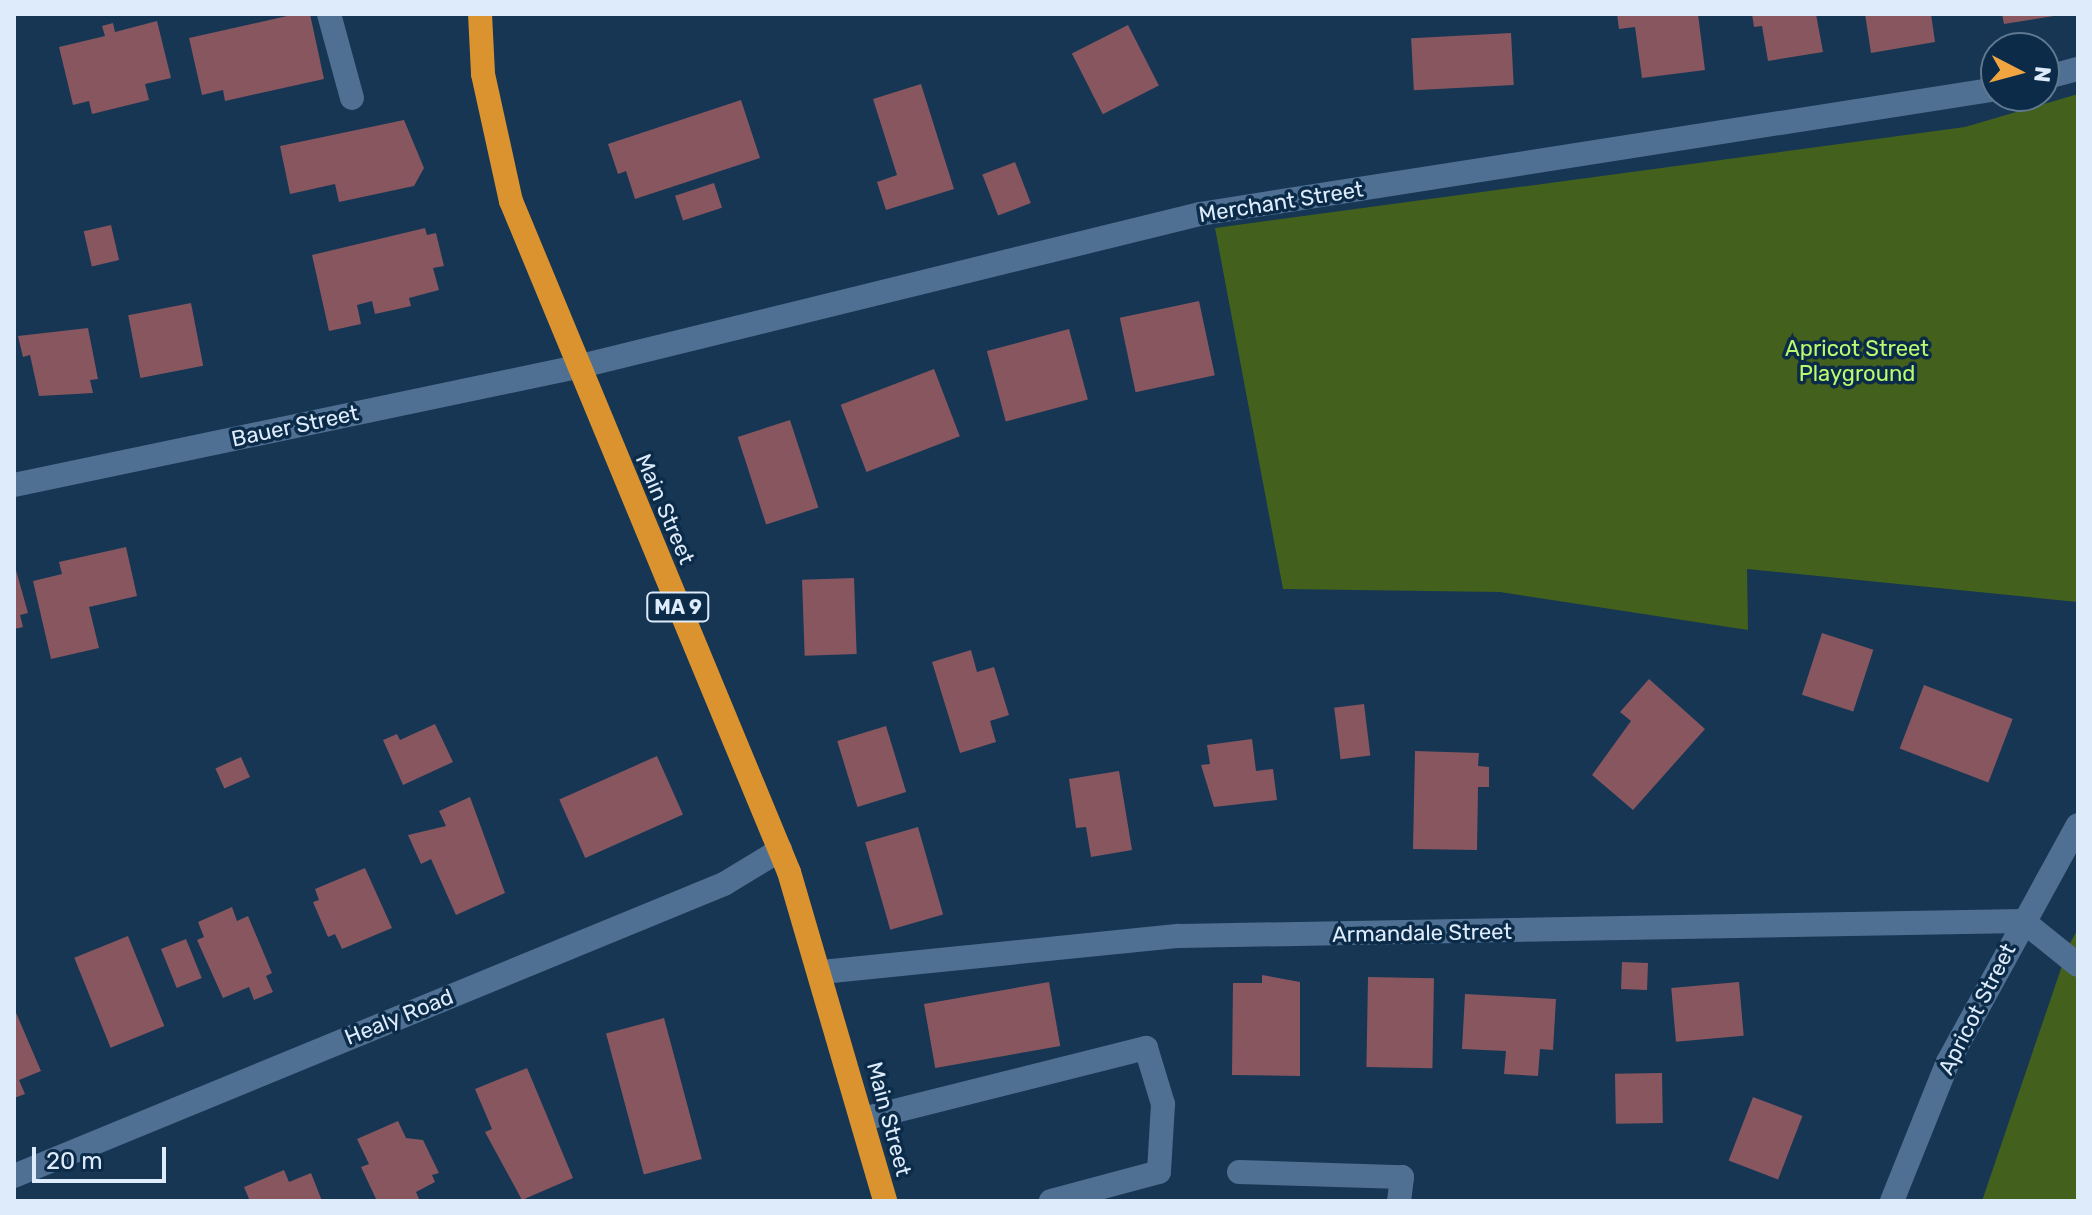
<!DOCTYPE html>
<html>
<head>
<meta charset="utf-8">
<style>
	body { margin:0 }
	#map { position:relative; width:2092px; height:1215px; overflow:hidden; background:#163654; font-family:Rubik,sans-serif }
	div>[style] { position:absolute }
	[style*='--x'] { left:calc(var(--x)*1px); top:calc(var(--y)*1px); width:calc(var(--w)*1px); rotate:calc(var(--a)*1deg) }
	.green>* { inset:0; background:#43601d }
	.building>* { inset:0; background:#88565e; transform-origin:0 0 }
	.minor>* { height:24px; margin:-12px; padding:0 12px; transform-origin:12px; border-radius:12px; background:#4f7092 }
	.highway>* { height:24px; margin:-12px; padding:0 12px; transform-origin:12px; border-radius:12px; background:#db932f }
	span { translate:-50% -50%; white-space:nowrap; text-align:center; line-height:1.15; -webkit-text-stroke:7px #0b2b49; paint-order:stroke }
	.shield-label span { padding:2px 6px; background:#0b2b49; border:2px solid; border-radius:6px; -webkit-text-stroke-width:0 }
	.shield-label { font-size:20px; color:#ddebfb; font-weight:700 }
	.street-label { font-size:22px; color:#ddebfb }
	.park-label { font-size:22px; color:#bafb6e }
	.frame { position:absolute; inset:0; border:16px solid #ddebfb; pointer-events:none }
	.north { position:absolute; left:1980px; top:32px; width:80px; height:80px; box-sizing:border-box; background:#0b2b49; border:2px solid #5f7890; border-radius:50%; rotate:96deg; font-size:22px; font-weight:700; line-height:32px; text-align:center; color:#ddebfb }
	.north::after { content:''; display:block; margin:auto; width:28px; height:36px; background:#f1a540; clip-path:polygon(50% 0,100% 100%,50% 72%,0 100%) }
	.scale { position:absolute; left:32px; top:1147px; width:134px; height:36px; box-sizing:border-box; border:4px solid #ddebfb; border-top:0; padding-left:10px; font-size:24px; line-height:28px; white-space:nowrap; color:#ddebfb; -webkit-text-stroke:6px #0b2b49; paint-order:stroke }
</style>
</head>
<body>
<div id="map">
	<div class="green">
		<i style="clip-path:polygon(2078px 94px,2078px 602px,1747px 569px,1748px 630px,1500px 592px,1283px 589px,1215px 228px,1965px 127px)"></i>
		<i style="clip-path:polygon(2078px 929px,2078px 1201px,1982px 1201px,2069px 945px)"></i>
	</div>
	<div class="building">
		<i style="clip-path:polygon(296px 14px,310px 14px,324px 79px,225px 101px,223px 90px,202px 95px,189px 38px)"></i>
		<i style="clip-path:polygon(1617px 14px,1698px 14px,1705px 70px,1642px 78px,1635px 27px,1619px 29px)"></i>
		<i style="clip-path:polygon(1752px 14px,1816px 14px,1823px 52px,1768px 61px,1762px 26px,1754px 27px)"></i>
		<i style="clip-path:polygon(1865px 14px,1931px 14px,1935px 42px,1871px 53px)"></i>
		<i style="clip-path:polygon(2002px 14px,2054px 14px,2054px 16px,2004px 24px)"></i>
		<i style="clip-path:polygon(157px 21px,171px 78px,145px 84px,149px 100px,92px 114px,89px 101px,73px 105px,59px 47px,105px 36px,102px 26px,113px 23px,115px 32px)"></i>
		<i style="left:1128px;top:25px;width:68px;height:63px;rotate:63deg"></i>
		<i style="left:1511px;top:33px;width:52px;height:100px;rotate:87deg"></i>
		<i style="clip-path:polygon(921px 84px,954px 189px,886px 210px,877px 182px,897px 175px,873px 99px)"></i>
		<i style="clip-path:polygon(741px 100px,760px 158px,635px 199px,626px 171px,618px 174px,608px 144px)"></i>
		<i style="clip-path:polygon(404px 120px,424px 168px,414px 186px,339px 202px,335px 184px,290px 194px,280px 146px)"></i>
		<i style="left:1015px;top:162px;width:44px;height:35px;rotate:69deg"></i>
		<i style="left:714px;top:183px;width:26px;height:41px;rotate:72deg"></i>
		<i style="left:111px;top:225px;width:36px;height:28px;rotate:77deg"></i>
		<i style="clip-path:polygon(425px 228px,427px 235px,436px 233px,444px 266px,433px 268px,439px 290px,409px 298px,411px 306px,375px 314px,372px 301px,357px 305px,361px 324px,329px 331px,312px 255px)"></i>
		<i style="left:1199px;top:301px;width:76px;height:81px;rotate:78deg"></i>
		<i style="left:191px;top:303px;width:64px;height:64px;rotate:79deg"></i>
		<i style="clip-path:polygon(88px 328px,98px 379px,90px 380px,93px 393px,39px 396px,30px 355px,23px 357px,18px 336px)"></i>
		<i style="left:1069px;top:329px;width:73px;height:85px;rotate:75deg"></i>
		<i style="left:934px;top:369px;width:72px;height:100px;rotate:69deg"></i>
		<i style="left:790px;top:420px;width:92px;height:55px;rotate:72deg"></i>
		<i style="clip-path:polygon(126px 547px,137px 596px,89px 607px,99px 648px,51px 659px,33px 581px,62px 574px,59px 562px)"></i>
		<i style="clip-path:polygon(14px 563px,28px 613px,20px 615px,23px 627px,14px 629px)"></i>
		<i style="left:854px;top:578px;width:76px;height:52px;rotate:88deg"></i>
		<i style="left:1822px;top:633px;width:54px;height:65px;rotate:18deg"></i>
		<i style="clip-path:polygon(971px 650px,977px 672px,994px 667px,1009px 715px,990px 721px,996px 742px,960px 753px,932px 662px)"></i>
		<i style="clip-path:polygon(1649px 679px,1705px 729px,1633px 810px,1592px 775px,1631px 721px,1620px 712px)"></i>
		<i style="left:1924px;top:685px;width:95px;height:68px;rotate:21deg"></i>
		<i style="left:1364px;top:704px;width:52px;height:30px;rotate:83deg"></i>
		<i style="clip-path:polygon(435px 724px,453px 762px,403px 785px,383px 740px,397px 734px,400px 740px)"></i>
		<i style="left:886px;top:726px;width:69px;height:51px;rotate:73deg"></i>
		<i style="clip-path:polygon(1252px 739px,1256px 771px,1273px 769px,1277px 800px,1214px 807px,1201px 765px,1210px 764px,1207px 745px)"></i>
		<i style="clip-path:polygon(1415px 751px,1479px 753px,1478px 766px,1489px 767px,1489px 787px,1478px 787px,1477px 850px,1413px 849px)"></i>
		<i style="left:657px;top:756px;width:64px;height:107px;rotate:66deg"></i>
		<i style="left:241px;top:757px;width:22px;height:28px;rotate:66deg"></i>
		<i style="clip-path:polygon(1119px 771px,1132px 850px,1091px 857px,1086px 827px,1076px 828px,1069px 779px)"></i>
		<i style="clip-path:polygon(470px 797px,505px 893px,456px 915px,431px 859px,421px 864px,408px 835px,446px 826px,439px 811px)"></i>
		<i style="left:918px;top:827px;width:91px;height:55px;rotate:74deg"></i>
		<i style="clip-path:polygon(365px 868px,392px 928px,342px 949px,335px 934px,328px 937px,313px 902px,319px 900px,315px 889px)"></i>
		<i style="clip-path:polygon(232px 907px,237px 921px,248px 916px,272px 973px,266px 976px,273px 992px,254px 1000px,249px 987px,223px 998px,197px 940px,204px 937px,198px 922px)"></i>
		<i style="left:128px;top:936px;width:97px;height:58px;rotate:68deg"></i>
		<i style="left:186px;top:939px;width:42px;height:27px;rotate:68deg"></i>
		<i style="left:1622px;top:962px;width:26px;height:27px;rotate:2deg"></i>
		<i style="clip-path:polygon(1262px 975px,1300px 982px,1300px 1076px,1232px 1075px,1233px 983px,1262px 983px)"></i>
		<i style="left:1368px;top:977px;width:66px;height:90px;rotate:1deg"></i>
		<i style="left:1049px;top:982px;width:65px;height:127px;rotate:80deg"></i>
		<i style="left:1739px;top:982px;width:54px;height:68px;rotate:85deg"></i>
		<i style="clip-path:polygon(1465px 994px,1556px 999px,1553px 1050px,1540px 1049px,1538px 1076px,1504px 1074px,1506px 1051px,1462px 1049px)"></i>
		<i style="clip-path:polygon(14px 1008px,41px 1071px,19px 1080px,25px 1094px,14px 1098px)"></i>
		<i style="left:664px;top:1018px;width:146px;height:60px;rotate:75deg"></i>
		<i style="clip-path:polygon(527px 1068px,573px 1178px,522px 1200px,485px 1132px,492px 1129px,475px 1089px)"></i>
		<i style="left:1662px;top:1073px;width:50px;height:47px;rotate:89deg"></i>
		<i style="left:1753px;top:1097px;width:53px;height:68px;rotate:21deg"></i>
		<i style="clip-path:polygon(398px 1121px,406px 1138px,423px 1140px,439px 1173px,432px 1175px,435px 1182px,416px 1192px,420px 1201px,377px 1201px,361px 1167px,369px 1164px,357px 1139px)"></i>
		<i style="clip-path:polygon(284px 1170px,289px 1182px,311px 1173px,322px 1201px,250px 1201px,244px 1187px)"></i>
	</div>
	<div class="minor">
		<i style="--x:329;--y:14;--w:87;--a:74.7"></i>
		<i style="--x:2044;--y:78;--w:35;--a:-15"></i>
		<i style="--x:14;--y:485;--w:575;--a:-11.84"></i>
		<i style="--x:577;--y:367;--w:642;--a:-13.8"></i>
		<i style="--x:1200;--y:214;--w:806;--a:-8.92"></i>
		<i style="--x:822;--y:972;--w:359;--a:-5.8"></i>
		<i style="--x:1179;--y:936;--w:844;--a:-1.02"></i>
		<i style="--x:2023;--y:921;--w:70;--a:38.7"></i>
		<i style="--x:863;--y:1119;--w:292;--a:-14.1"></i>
		<i style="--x:1146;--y:1048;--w:59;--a:73.1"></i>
		<i style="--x:1163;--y:1104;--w:68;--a:93.4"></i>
		<i style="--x:1159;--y:1172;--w:112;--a:165"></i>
		<i style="--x:1239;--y:1172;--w:163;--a:1.8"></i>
		<i style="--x:1402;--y:1177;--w:24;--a:97"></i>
		<i style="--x:14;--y:1176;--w:768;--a:-22.36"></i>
		<i style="--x:724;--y:884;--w:66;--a:-31.3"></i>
		<i style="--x:1892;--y:1201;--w:150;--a:-68.1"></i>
		<i style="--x:1948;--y:1062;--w:270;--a:-61.3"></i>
	</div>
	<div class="highway">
		<i style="--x:480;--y:14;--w:60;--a:87.1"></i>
		<i style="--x:483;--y:74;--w:130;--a:77.6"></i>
		<i style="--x:511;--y:201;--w:726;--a:67.5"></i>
		<i style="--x:789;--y:872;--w:343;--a:73.7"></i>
	</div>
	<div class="shield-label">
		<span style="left:678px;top:607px">MA 9</span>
	</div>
	<div class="street-label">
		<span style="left:1281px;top:202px;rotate:-9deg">Merchant Street</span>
		<span style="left:295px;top:426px;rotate:-12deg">Bauer Street</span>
		<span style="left:665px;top:509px;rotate:67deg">Main Street</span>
		<span style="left:1422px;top:933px;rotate:-1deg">Armandale Street</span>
		<span style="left:1977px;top:1009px;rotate:-63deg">Apricot Street</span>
		<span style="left:399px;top:1017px;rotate:-22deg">Healy Road</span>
		<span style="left:889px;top:1119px;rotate:75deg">Main Street</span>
	</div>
	<div class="park-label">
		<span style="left:1857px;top:361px">Apricot Street<br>Playground</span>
	</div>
	<div class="frame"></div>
	<div class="north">N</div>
	<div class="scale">20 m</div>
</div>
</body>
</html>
